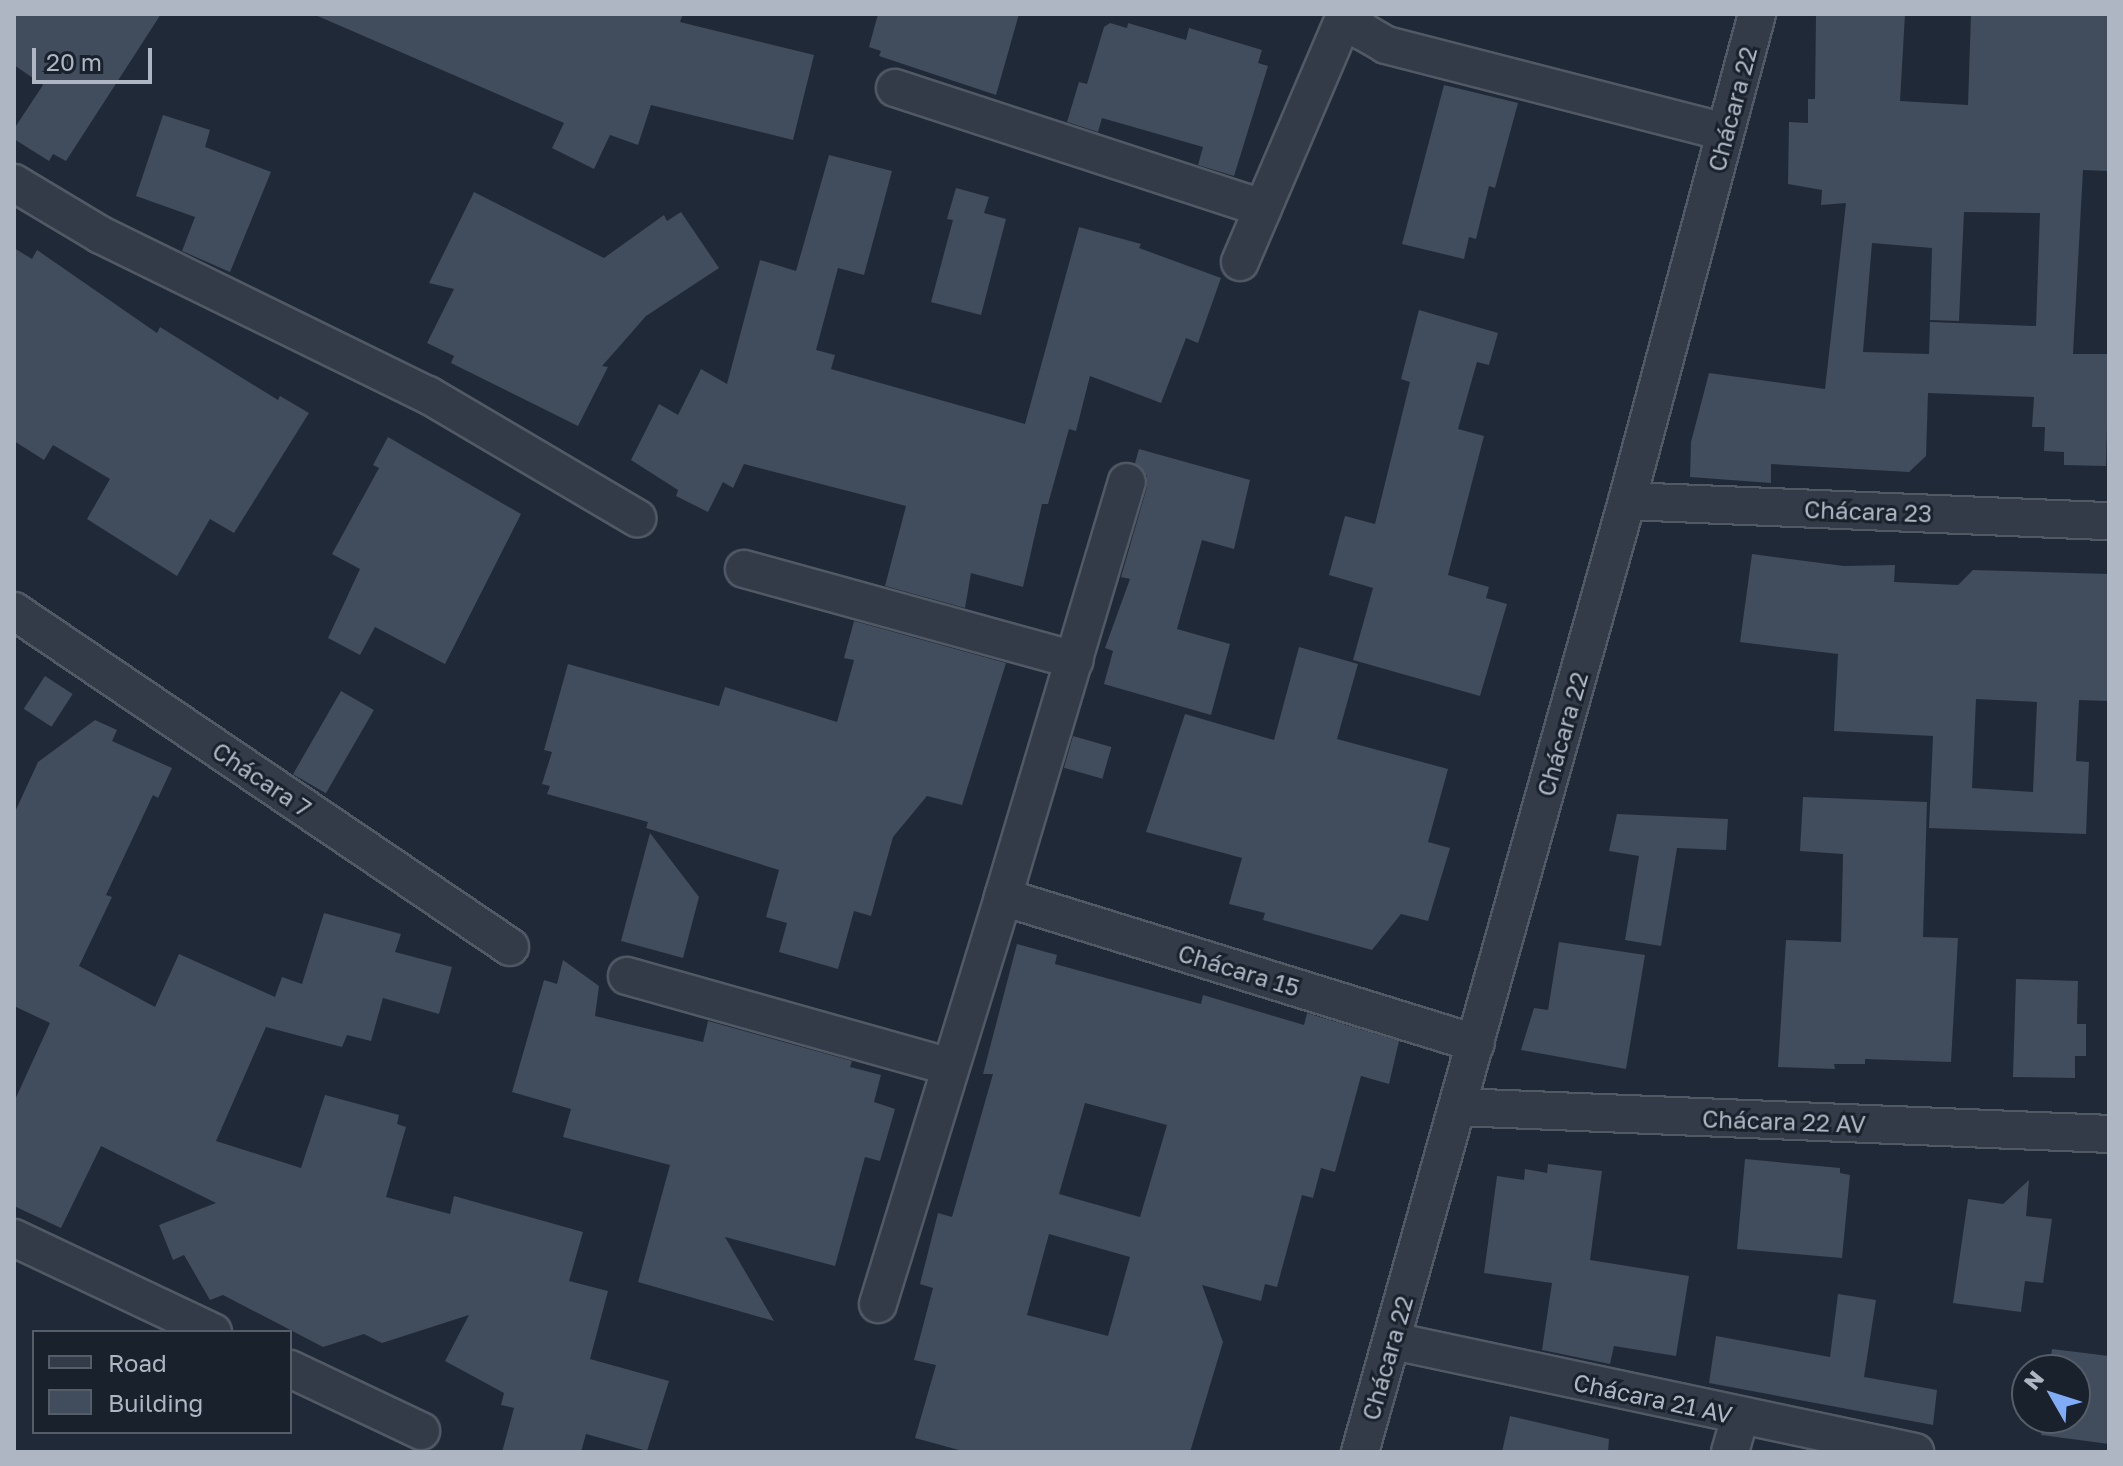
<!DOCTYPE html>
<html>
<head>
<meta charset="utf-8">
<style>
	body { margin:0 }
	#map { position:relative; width:2123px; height:1466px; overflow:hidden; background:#202937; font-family:"Golos Text",sans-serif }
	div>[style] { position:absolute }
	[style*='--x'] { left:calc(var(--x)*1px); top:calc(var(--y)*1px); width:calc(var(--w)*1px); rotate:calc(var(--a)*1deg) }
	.building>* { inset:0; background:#414c5c; transform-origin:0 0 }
	.roads { filter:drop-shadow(2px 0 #515965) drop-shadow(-2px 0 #515965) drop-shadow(0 2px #515965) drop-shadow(0 -2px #515965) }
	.street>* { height:36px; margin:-18px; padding:0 18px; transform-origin:18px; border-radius:18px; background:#333b48 }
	span { translate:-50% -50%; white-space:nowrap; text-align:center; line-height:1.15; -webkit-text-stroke:6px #19212c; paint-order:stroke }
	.street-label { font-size:24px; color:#aeb6c4 }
	.frame { position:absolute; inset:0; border:16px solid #aeb6c4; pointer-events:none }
	.legend { position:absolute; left:32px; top:1330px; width:260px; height:104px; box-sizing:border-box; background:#19212c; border:2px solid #555d69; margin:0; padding:10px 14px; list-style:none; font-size:24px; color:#aeb6c4 }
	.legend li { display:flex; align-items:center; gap:16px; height:40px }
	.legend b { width:40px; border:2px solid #555d69 }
	.north { position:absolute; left:2011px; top:1354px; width:80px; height:80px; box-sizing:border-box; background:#19212c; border:2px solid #555d69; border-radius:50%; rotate:309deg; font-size:22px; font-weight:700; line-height:32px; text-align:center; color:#aeb6c4 }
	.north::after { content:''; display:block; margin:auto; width:28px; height:36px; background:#80acf7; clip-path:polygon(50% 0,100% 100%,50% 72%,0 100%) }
	.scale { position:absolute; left:32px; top:48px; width:120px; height:36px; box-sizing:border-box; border:4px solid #aeb6c4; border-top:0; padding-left:10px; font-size:24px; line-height:28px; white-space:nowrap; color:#aeb6c4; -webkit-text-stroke:6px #19212c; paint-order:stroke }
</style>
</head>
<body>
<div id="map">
	<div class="building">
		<i style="clip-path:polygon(14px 14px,161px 14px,66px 161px,53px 154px,49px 161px,14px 139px,14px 129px,43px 85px,14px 65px)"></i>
		<i style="clip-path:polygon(313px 14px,683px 14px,680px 22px,814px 55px,793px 140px,651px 105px,638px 145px,610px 135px,594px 169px,552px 148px,564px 123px)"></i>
		<i style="clip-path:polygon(878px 14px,1019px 14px,996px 95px,879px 56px,881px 51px,869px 47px)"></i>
		<i style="clip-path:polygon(evenodd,1816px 14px,1905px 14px,1900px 101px,1968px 105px,1971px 14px,2109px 14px,2109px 171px,2083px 170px,2073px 354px,2109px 354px,2106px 466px,2064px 465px,2064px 452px,2044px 451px,2045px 427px,2032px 427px,2034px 397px,1928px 393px,1926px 456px,1909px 472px,1771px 464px,1771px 483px,1690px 477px,1691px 442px,1709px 373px,1825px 389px,1846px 203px,1821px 205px,1822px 190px,1788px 184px,1789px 122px,1808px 123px,1808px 99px,1815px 99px,1816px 14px,1964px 212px,2040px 213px,2036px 326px,1930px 322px,1929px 354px,1863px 352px,1872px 243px,1932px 248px,1930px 320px,1959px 321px,1964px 212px)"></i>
		<i style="clip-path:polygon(1110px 23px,1127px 28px,1128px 23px,1186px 40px,1189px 28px,1262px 50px,1258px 63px,1268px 66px,1234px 176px,1198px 165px,1203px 147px,1102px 118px,1098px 132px,1067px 122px,1079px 82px,1087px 84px,1104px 27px)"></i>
		<i style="clip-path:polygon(1444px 85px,1518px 103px,1495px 188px,1489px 186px,1476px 239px,1469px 237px,1464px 259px,1402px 244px)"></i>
		<i style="clip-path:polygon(163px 115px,210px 130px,205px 147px,271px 172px,230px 272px,182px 251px,195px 217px,136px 196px)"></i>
		<i style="clip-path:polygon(829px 155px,892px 171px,864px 275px,838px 268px,816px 350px,835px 355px,831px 369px,1025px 424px,1079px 227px,1141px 244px,1139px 248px,1221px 278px,1198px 343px,1186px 338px,1161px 403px,1090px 376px,1076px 431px,1069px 429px,1048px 504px,1042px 504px,1023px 587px,971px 573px,965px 608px,885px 586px,906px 506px,744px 464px,733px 488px,723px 482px,708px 512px,676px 496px,678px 490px,631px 460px,659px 404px,678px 415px,701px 369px,727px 384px,760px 260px,796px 271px)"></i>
		<i style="clip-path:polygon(956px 188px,989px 197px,984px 213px,1006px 219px,981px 315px,931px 302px,953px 220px,947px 219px)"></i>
		<i style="clip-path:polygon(474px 192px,604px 258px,664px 215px,667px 221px,681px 212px,719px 268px,646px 316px,618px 348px,602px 366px,608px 367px,578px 426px,451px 363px,454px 356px,427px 343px,454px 289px,429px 283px)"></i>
		<i style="clip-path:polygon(14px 248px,32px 259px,37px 250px,157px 333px,160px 327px,278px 400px,280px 396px,309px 413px,234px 533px,210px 519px,177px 576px,87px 519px,110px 479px,53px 445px,44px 460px,14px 441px)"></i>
		<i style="clip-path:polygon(1419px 310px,1498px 333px,1489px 365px,1477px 362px,1458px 429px,1484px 436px,1448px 575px,1489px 587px,1486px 598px,1507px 604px,1480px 696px,1353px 660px,1373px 588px,1329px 575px,1345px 516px,1375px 524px,1410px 382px,1401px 379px)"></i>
		<i style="clip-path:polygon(388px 437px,521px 514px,445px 664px,375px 627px,360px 655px,328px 638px,360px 569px,332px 554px,379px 468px,373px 465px)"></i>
		<i style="clip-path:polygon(1139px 449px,1250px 480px,1234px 549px,1202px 540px,1177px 629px,1230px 644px,1211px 715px,1104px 684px,1113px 651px,1105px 648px,1130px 579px,1121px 577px,1147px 487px,1147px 476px,1135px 463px)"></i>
		<i style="clip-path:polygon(evenodd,1752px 554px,1844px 566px,1895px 565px,1894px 582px,1958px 585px,1973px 570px,2109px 574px,2109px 701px,2079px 700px,2076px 761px,2089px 762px,2086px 834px,1929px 828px,1933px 736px,1834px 731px,1838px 654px,1740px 642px,1752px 554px,1976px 699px,2037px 702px,2033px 792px,1972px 788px,1976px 699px)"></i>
		<i style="clip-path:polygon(854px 621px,1006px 663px,962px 805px,927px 796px,893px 837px,871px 916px,854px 911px,838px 969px,779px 952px,787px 923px,766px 917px,779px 870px,646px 828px,648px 822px,547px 794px,550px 786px,542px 784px,552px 752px,544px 750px,568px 664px,719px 706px,725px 687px,837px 722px,854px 660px,844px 658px)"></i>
		<i style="clip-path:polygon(1299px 647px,1358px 664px,1337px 739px,1448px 769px,1428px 842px,1450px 848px,1428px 921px,1401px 914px,1372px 950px,1263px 920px,1265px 913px,1229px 904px,1242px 858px,1146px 832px,1185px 714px,1274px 740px)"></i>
		<i style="left:45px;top:676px;width:33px;height:39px;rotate:33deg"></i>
		<i style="left:341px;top:691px;width:38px;height:96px;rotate:30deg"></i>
		<i style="clip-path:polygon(95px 720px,117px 730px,112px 741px,172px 768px,158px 798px,153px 795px,106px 895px,112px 897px,79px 966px,155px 1007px,179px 954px,275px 997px,282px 977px,302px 984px,324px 913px,401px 934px,395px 952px,452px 967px,439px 1014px,383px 998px,371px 1041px,347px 1035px,342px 1047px,266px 1027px,216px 1141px,301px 1168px,325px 1095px,399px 1115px,397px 1124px,406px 1127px,386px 1197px,450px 1214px,454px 1196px,583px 1232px,569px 1281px,608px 1291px,590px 1359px,669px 1381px,647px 1451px,586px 1434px,581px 1452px,502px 1452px,514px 1408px,501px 1405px,504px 1393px,445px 1361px,469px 1315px,382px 1343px,364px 1334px,323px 1347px,223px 1295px,210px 1300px,184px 1255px,173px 1260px,159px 1225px,216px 1203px,101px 1146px,61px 1228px,14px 1206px,14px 1102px,50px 1023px,14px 1006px,14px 814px,38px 762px)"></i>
		<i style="left:1073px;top:736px;width:40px;height:33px;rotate:16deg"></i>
		<i style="clip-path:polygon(1803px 797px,1927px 802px,1923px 937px,1958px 938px,1951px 1062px,1865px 1059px,1865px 1064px,1834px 1064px,1835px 1069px,1778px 1067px,1786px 940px,1841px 942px,1843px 854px,1800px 851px)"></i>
		<i style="clip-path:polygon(1617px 814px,1728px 819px,1726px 850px,1677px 848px,1661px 946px,1625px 940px,1639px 856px,1609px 851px)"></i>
		<i style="clip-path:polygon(650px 833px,699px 897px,683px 958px,621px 941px)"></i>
		<i style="clip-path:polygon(1559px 942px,1645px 955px,1626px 1069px,1521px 1050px,1534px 1008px,1548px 1010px)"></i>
		<i style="clip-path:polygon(evenodd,1017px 944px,1057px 955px,1055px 964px,1201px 1004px,1203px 995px,1304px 1025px,1307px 1013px,1399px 1041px,1389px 1084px,1361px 1076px,1335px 1172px,1321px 1168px,1313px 1198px,1302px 1195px,1277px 1287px,1265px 1284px,1261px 1301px,1202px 1285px,1223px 1342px,1190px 1452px,966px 1452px,915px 1438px,936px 1365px,914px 1360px,933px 1288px,920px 1284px,938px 1213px,952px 1217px,993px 1074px,983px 1074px,1017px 944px,1085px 1103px,1167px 1125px,1140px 1217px,1059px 1194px,1085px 1103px,1017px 944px,1049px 1234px,1130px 1257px,1108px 1336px,1027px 1315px,1049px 1234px)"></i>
		<i style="clip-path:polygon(563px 960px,599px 986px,595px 1016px,703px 1042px,708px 1021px,852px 1061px,850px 1067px,881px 1075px,874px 1102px,895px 1109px,880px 1161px,865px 1157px,835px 1266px,725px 1237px,774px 1321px,638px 1282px,670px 1165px,563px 1137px,571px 1109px,512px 1092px,544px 980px,557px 984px)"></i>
		<i style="clip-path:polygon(2016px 979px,2078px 981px,2077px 1024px,2086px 1024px,2086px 1056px,2075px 1056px,2075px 1078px,2013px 1077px)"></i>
		<i style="clip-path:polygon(1745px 1159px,1840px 1168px,1840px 1173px,1850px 1175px,1842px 1258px,1737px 1249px)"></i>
		<i style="clip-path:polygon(1548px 1164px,1602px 1171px,1590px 1260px,1689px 1276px,1676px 1356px,1614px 1346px,1610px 1364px,1542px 1350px,1552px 1283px,1484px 1273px,1497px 1176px,1524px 1180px,1525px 1169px,1547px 1173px)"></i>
		<i style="clip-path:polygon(2029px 1180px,2026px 1216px,2052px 1219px,2043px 1283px,2025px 1281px,2021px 1312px,1953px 1303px,1968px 1199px,2003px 1204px)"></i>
		<i style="clip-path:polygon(1838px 1294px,1876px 1300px,1864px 1377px,1937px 1390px,1933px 1425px,1709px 1383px,1716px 1336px,1830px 1357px)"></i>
		<i style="clip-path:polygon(2052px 1349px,2109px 1356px,2109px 1444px,2041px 1435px,2043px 1418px,2075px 1418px,2075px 1370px,2049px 1370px)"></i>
		<i style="clip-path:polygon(1510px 1416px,1609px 1439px,1608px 1452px,1502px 1452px)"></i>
	</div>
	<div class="roads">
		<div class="street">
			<i style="--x:1350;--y:14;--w:21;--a:55"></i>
			<i style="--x:1362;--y:31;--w:28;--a:30"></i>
			<i style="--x:1386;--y:45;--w:350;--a:14.4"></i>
			<i style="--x:895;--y:88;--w:387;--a:18.1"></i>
			<i style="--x:14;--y:183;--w:101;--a:30.9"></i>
			<i style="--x:101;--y:235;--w:364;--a:26.1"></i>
			<i style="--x:428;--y:395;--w:243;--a:30.5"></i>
			<i style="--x:1240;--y:262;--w:270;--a:-66.9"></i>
			<i style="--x:1627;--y:501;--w:482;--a:2.4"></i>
			<i style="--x:744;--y:569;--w:343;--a:15.4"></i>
			<i style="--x:14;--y:611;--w:599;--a:34.11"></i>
			<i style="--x:1003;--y:897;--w:433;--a:-73.4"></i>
			<i style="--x:627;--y:976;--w:332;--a:15.7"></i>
			<i style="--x:1458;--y:1107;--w:652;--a:2.37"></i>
			<i style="--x:14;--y:1238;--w:220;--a:25.3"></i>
			<i style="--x:878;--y:1304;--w:426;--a:-72.9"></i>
			<i style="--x:1003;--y:897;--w:495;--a:17.2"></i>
			<i style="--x:1393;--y:1341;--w:534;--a:12"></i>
			<i style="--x:290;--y:1369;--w:145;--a:25.3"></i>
			<i style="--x:1360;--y:1452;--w:988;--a:-74.32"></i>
			<i style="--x:1627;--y:501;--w:504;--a:-75.05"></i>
			<i style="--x:1730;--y:1452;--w:36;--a:-74"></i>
		</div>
	</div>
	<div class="street-label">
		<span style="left:1732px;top:109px;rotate:-75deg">Chácara 22</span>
		<span style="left:1868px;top:511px;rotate:2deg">Chácara 23</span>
		<span style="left:1562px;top:734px;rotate:-74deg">Chácara 22</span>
		<span style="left:262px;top:779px;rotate:34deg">Chácara 7</span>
		<span style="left:1239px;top:970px;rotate:17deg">Chácara 15</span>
		<span style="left:1784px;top:1121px;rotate:2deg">Chácara 22 AV</span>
		<span style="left:1387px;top:1358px;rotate:-74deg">Chácara 22</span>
		<span style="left:1653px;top:1398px;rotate:12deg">Chácara 21 AV</span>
	</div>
	<div class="frame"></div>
	<ul class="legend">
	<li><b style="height:10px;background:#333b48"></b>Road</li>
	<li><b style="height:22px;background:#414c5c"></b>Building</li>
	</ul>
	<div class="north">N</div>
	<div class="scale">20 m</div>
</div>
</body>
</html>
